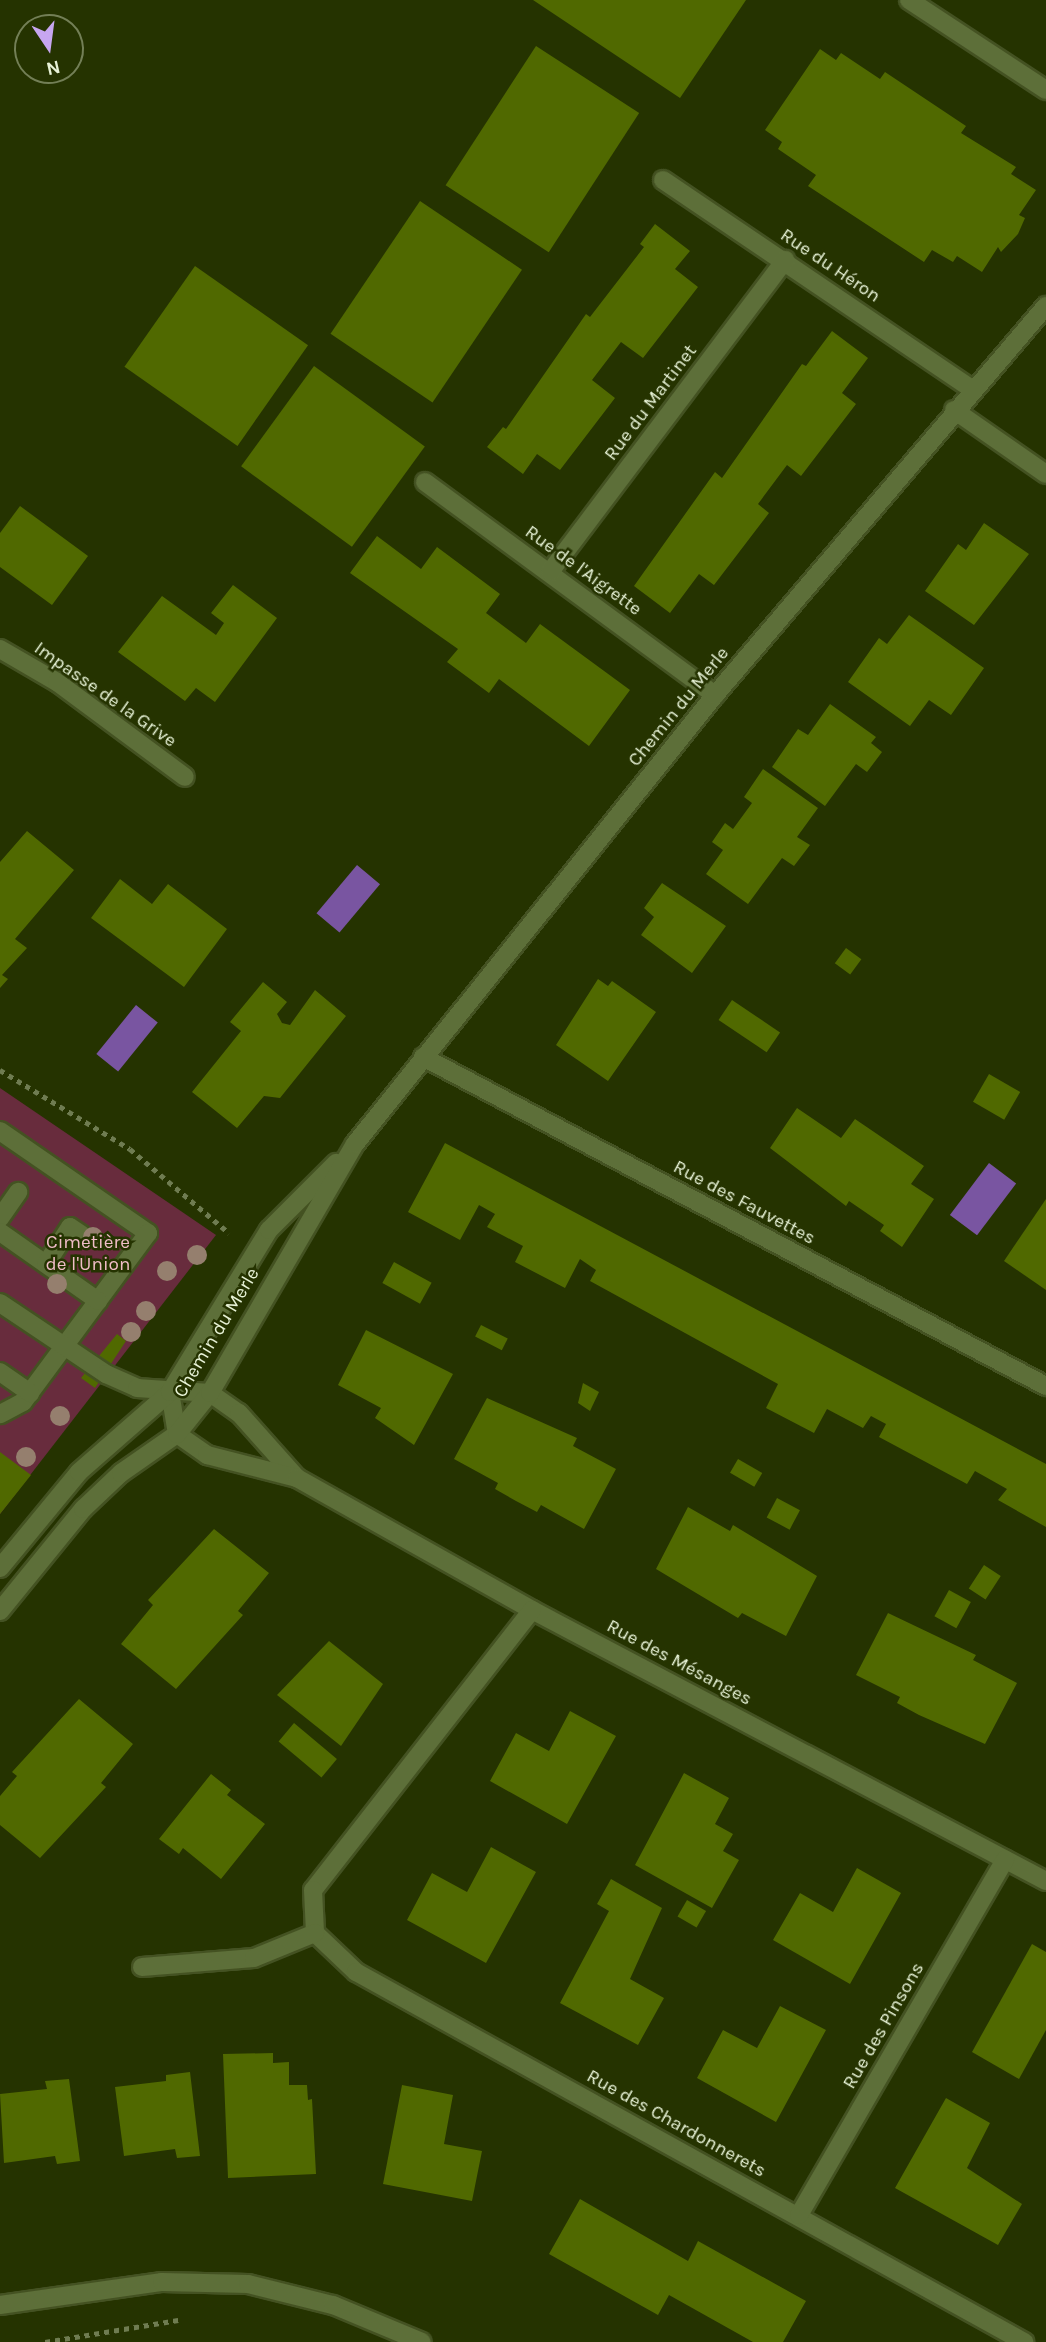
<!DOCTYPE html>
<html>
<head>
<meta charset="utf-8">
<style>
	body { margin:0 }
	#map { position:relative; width:1046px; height:2342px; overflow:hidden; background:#253300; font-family:Karla,sans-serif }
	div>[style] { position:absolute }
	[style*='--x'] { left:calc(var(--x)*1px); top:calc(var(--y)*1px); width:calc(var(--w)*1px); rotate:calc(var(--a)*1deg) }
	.green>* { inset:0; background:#682c3d }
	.water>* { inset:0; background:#7955a1; transform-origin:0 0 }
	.building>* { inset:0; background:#506900; transform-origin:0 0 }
	.path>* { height:4.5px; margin-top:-2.25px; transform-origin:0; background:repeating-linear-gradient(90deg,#6f7c51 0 5px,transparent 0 10px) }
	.roads { filter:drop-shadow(2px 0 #445222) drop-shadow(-2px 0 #445222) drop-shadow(0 2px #445222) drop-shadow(0 -2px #445222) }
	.minor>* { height:18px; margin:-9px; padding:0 9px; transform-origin:9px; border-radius:9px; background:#5d6f39 }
	.trees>* { width:20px; height:20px; margin:-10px; border-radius:50%; background:#957f6e }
	span { translate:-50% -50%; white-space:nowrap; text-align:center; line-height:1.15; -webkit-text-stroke:5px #253300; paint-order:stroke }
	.street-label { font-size:19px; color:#e7f2d6 }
	.park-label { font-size:19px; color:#f1bdc8 }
	.north { position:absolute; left:14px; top:14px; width:70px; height:70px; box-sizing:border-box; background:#253300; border:2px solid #737f56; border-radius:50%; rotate:167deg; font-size:19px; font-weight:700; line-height:28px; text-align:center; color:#e7f2d6 }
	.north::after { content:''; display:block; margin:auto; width:24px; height:32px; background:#c7a6f0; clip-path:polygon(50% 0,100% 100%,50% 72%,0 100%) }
</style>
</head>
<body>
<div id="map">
	<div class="green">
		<i style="clip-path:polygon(0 1088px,216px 1235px,0 1514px)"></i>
	</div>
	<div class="water">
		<i style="left:357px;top:865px;width:30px;height:63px;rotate:40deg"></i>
		<i style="left:136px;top:1005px;width:28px;height:63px;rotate:39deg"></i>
		<i style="left:989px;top:1163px;width:34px;height:65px;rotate:37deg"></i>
	</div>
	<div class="building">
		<i style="clip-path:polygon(533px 0,746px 0,680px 98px)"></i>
		<i style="left:536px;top:46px;width:123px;height:166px;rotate:33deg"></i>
		<i style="clip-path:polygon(820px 49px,836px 60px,841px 53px,880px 79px,885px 72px,966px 126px,961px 133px,1016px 167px,1011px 174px,1036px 190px,1019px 215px,1025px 218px,1018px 234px,1001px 252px,998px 247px,982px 272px,957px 256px,953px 262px,932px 250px,924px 262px,808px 186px,816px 175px,778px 149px,782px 142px,765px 130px)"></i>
		<i style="left:420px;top:201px;width:123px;height:160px;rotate:34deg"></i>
		<i style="clip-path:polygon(655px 224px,690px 251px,675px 269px,698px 287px,643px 358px,621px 342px,592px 380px,615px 398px,560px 470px,537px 454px,523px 474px,487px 447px,503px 427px,506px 429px,586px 314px,590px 317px,644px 247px,640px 244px)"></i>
		<i style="left:195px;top:266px;width:138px;height:123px;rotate:35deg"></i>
		<i style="clip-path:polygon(832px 331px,868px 358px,842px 393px,856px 404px,801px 476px,787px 465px,758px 504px,769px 513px,714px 585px,699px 574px,670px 613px,634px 586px,715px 472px,722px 478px,802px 364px,806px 366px)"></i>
		<i style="left:314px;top:366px;width:137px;height:124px;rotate:36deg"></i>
		<i style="clip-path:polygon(20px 506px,88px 556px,52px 605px,0 567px,0 533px)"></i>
		<i style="clip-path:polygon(984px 523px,1029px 554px,974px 625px,925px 591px,958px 544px,966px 550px)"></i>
		<i style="clip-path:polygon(377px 536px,421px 569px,437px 547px,500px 594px,486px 613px,526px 643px,540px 624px,630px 690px,589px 746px,499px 679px,489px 693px,447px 662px,458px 649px,350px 573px)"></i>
		<i style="clip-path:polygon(233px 585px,277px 618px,215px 702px,196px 688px,185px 701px,118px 652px,162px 596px,216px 635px,224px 623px,211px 613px)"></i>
		<i style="clip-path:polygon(909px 615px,984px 668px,951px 715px,929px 700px,910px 726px,848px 682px,879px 638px,887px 644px)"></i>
		<i style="clip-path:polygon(830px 704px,876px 737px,871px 743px,882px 752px,867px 772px,856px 764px,825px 806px,772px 767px,798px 729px,808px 735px)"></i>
		<i style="clip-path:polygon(763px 769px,818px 808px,797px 837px,810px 845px,794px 866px,782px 858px,748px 904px,706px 874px,723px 850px,712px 842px,725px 823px,733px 829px,752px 803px,744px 797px)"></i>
		<i style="clip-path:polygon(27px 831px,74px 870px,15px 939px,27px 948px,2px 975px,8px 979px,0 988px,0 862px)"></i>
		<i style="clip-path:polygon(120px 879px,152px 904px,168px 884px,227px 929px,184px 987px,91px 918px)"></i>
		<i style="clip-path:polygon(662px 883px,726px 926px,692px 973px,641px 935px,654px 917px,644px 908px)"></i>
		<i style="left:846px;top:948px;width:19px;height:19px;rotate:36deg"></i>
		<i style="clip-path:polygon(598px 979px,608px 986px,612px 981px,656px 1012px,608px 1081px,556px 1045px)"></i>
		<i style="clip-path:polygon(263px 982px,287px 1002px,277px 1014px,282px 1023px,290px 1025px,315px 990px,346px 1016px,280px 1098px,264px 1096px,237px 1128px,192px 1092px,241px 1031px,230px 1022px)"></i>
		<i style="left:732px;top:1000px;width:58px;height:24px;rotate:34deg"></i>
		<i style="left:989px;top:1074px;width:36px;height:32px;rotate:30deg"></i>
		<i style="clip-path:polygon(797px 1108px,841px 1138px,855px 1119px,924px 1166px,911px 1184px,934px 1199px,902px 1247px,880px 1231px,884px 1225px,849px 1201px,846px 1206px,770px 1148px)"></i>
		<i style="clip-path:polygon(445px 1143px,1046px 1464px,1046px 1527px,998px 1500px,1007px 1489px,975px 1471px,967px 1484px,879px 1437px,886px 1424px,871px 1416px,863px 1428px,827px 1409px,814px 1433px,766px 1408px,778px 1384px,590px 1281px,596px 1270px,580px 1259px,565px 1288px,515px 1262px,523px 1246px,487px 1227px,495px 1214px,479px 1205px,460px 1240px,408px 1212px)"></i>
		<i style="clip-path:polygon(1046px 1199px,1046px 1290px,1004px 1261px)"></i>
		<i style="left:394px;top:1262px;width:43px;height:24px;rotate:29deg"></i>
		<i style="left:481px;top:1325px;width:30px;height:13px;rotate:27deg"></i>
		<i style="clip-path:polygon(366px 1330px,453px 1374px,414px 1445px,375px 1418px,381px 1408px,338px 1385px)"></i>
		<i style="clip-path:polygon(117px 1334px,126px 1341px,95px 1388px,81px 1378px)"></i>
		<i style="clip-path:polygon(583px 1383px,599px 1392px,590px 1411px,578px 1403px)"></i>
		<i style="clip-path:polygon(487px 1398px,577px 1438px,573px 1446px,616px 1469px,584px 1529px,541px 1505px,537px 1512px,516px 1501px,495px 1489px,498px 1483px,454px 1459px)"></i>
		<i style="clip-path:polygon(0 1452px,31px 1475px,0 1514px)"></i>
		<i style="left:738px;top:1459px;width:28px;height:16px;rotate:30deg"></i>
		<i style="left:777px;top:1498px;width:26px;height:22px;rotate:28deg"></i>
		<i style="clip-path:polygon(688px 1507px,730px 1531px,733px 1525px,817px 1576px,786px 1636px,742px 1613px,738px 1618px,656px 1569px)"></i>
		<i style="clip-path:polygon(214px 1529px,269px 1573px,238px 1611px,243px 1615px,176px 1689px,121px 1644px,153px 1605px,148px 1600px)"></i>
		<i style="left:984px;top:1565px;width:20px;height:28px;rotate:33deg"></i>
		<i style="left:949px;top:1590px;width:25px;height:30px;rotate:29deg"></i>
		<i style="clip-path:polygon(888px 1613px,976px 1655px,973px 1660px,1017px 1683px,985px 1744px,919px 1715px,897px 1703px,900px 1697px,856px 1675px)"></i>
		<i style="clip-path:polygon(329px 1641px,383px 1684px,341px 1746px,277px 1695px)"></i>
		<i style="clip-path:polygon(79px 1699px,133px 1744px,101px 1783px,106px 1787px,40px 1858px,0 1825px,0 1796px,17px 1776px,12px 1772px)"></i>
		<i style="clip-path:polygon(570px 1711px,616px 1736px,567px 1824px,490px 1781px,516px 1733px,549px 1751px)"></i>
		<i style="left:294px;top:1723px;width:56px;height:24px;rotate:40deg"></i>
		<i style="clip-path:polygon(684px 1773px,729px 1798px,715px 1824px,733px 1834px,723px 1851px,739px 1860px,712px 1908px,635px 1865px)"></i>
		<i style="clip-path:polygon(211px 1774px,231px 1790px,227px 1795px,265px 1824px,221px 1879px,183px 1848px,179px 1854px,159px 1839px)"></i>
		<i style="clip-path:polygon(491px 1847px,536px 1872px,486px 1963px,407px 1920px,432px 1873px,467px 1892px)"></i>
		<i style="clip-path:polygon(857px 1868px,901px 1893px,850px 1984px,773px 1940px,800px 1893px,833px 1912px)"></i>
		<i style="clip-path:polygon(611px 1879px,662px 1908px,630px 1979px,664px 1998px,638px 2045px,560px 2003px,609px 1911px,597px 1904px)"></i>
		<i style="left:687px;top:1900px;width:22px;height:19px;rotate:30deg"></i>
		<i style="clip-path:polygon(1032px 1944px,1046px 1952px,1046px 2030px,1019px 2079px,972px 2052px)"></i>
		<i style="clip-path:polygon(780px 2006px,826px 2030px,776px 2122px,697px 2078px,723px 2030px,757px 2048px)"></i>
		<i style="clip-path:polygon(273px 2053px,273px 2063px,289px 2062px,289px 2085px,307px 2085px,308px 2100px,312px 2099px,316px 2174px,228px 2178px,223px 2054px)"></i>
		<i style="clip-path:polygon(190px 2072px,200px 2156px,177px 2158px,175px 2149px,124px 2156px,115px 2087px,166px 2081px,166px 2075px)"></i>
		<i style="clip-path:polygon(69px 2079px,80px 2161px,57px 2164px,55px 2156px,4px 2163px,0 2094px,47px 2089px,45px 2081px)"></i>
		<i style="clip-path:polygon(402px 2085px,453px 2095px,444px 2144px,482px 2151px,472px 2201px,383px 2184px)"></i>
		<i style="clip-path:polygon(946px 2098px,990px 2123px,967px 2168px,1022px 2204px,998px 2245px,895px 2188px)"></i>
		<i style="clip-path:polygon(580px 2199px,688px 2261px,698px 2241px,806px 2301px,783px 2342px,753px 2342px,669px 2295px,658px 2315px,549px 2254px)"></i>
	</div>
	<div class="path">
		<i style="--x:0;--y:1070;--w:152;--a:31.3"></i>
		<i style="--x:130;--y:1149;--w:130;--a:40.3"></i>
		<i style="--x:45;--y:2342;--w:135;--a:-9.4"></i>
	</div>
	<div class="roads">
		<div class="minor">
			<i style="--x:909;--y:0;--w:164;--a:33.3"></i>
			<i style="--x:663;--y:180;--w:373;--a:34.1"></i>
			<i style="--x:954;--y:410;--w:112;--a:34.8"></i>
			<i style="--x:425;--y:482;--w:360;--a:36.3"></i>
			<i style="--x:550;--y:572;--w:391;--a:-53"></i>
			<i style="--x:0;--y:649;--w:66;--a:30.1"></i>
			<i style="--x:57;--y:682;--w:159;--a:36.6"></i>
			<i style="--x:423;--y:1057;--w:705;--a:27.84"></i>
			<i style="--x:0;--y:1131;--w:180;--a:34.6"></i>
			<i style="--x:148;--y:1233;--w:210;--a:126.5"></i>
			<i style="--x:23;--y:1402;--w:26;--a:152"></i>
			<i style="--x:0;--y:1218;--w:32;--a:-55"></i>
			<i style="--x:0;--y:1232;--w:120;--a:35.1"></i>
			<i style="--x:46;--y:1264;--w:44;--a:-57"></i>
			<i style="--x:70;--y:1227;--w:14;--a:34"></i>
			<i style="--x:0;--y:1303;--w:128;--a:33.8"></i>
			<i style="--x:106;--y:1374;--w:34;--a:24"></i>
			<i style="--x:137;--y:1388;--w:73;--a:3.9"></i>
			<i style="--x:210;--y:1393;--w:35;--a:35"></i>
			<i style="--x:239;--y:1413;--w:87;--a:48.3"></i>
			<i style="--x:0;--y:1372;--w:37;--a:35"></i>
			<i style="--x:170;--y:1392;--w:43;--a:80.5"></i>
			<i style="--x:177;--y:1434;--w:37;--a:35"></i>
			<i style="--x:207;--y:1455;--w:93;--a:14.3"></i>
			<i style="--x:297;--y:1478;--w:270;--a:29.3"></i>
			<i style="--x:532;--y:1610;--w:581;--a:27.8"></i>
			<i style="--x:0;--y:1568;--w:124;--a:-50.5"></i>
			<i style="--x:79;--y:1472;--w:121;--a:-41.3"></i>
			<i style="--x:170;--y:1392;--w:190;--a:-58.6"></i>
			<i style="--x:269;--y:1230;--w:95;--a:-45"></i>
			<i style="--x:532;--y:1610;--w:355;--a:128"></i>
			<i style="--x:313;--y:1890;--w:43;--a:87.3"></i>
			<i style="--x:315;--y:1933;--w:57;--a:43.6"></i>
			<i style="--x:356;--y:1972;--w:764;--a:28.98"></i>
			<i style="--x:0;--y:1611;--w:132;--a:-50.9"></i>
			<i style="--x:83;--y:1509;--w:52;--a:-43.5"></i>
			<i style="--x:121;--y:1473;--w:68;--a:-34.9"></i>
			<i style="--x:177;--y:1434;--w:53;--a:-51.2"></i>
			<i style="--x:210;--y:1393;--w:288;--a:-59.8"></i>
			<i style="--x:355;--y:1144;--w:576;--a:-51.28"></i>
			<i style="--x:715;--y:695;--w:511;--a:-49.61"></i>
			<i style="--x:142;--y:1967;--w:112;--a:-4.6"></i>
			<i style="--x:254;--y:1958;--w:66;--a:-22.3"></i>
			<i style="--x:799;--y:2215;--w:411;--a:-59.9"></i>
			<i style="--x:0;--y:2305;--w:164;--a:-8.1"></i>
			<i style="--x:162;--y:2282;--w:86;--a:1.3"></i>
			<i style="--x:248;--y:2284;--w:88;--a:13.9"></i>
			<i style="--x:333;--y:2305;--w:96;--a:22.6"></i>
		</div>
	</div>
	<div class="trees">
		<i style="left:93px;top:1237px"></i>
		<i style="left:197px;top:1255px"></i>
		<i style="left:167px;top:1271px"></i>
		<i style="left:57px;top:1284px"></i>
		<i style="left:146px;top:1311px"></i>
		<i style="left:131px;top:1332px"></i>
		<i style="left:60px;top:1416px"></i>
		<i style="left:26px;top:1457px"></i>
	</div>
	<div class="street-label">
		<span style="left:830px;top:266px;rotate:34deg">Rue du Héron</span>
		<span style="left:651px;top:403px;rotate:-53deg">Rue du Martinet</span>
		<span style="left:583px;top:571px;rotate:36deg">Rue de l'Aigrette</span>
		<span style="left:105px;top:695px;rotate:35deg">Impasse de la Grive</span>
		<span style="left:679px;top:707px;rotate:-51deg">Chemin du Merle</span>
		<span style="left:744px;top:1203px;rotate:28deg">Rue des Fauvettes</span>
		<span style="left:217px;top:1333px;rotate:-59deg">Chemin du Merle</span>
		<span style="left:679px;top:1663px;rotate:28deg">Rue des Mésanges</span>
		<span style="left:884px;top:2026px;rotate:-60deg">Rue des Pinsons</span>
		<span style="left:676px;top:2124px;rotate:29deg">Rue des Chardonnerets</span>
	</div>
	<div class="park-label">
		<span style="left:88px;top:1254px">Cimetière<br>de l'Union</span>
	</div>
	<div class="north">N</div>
</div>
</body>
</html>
